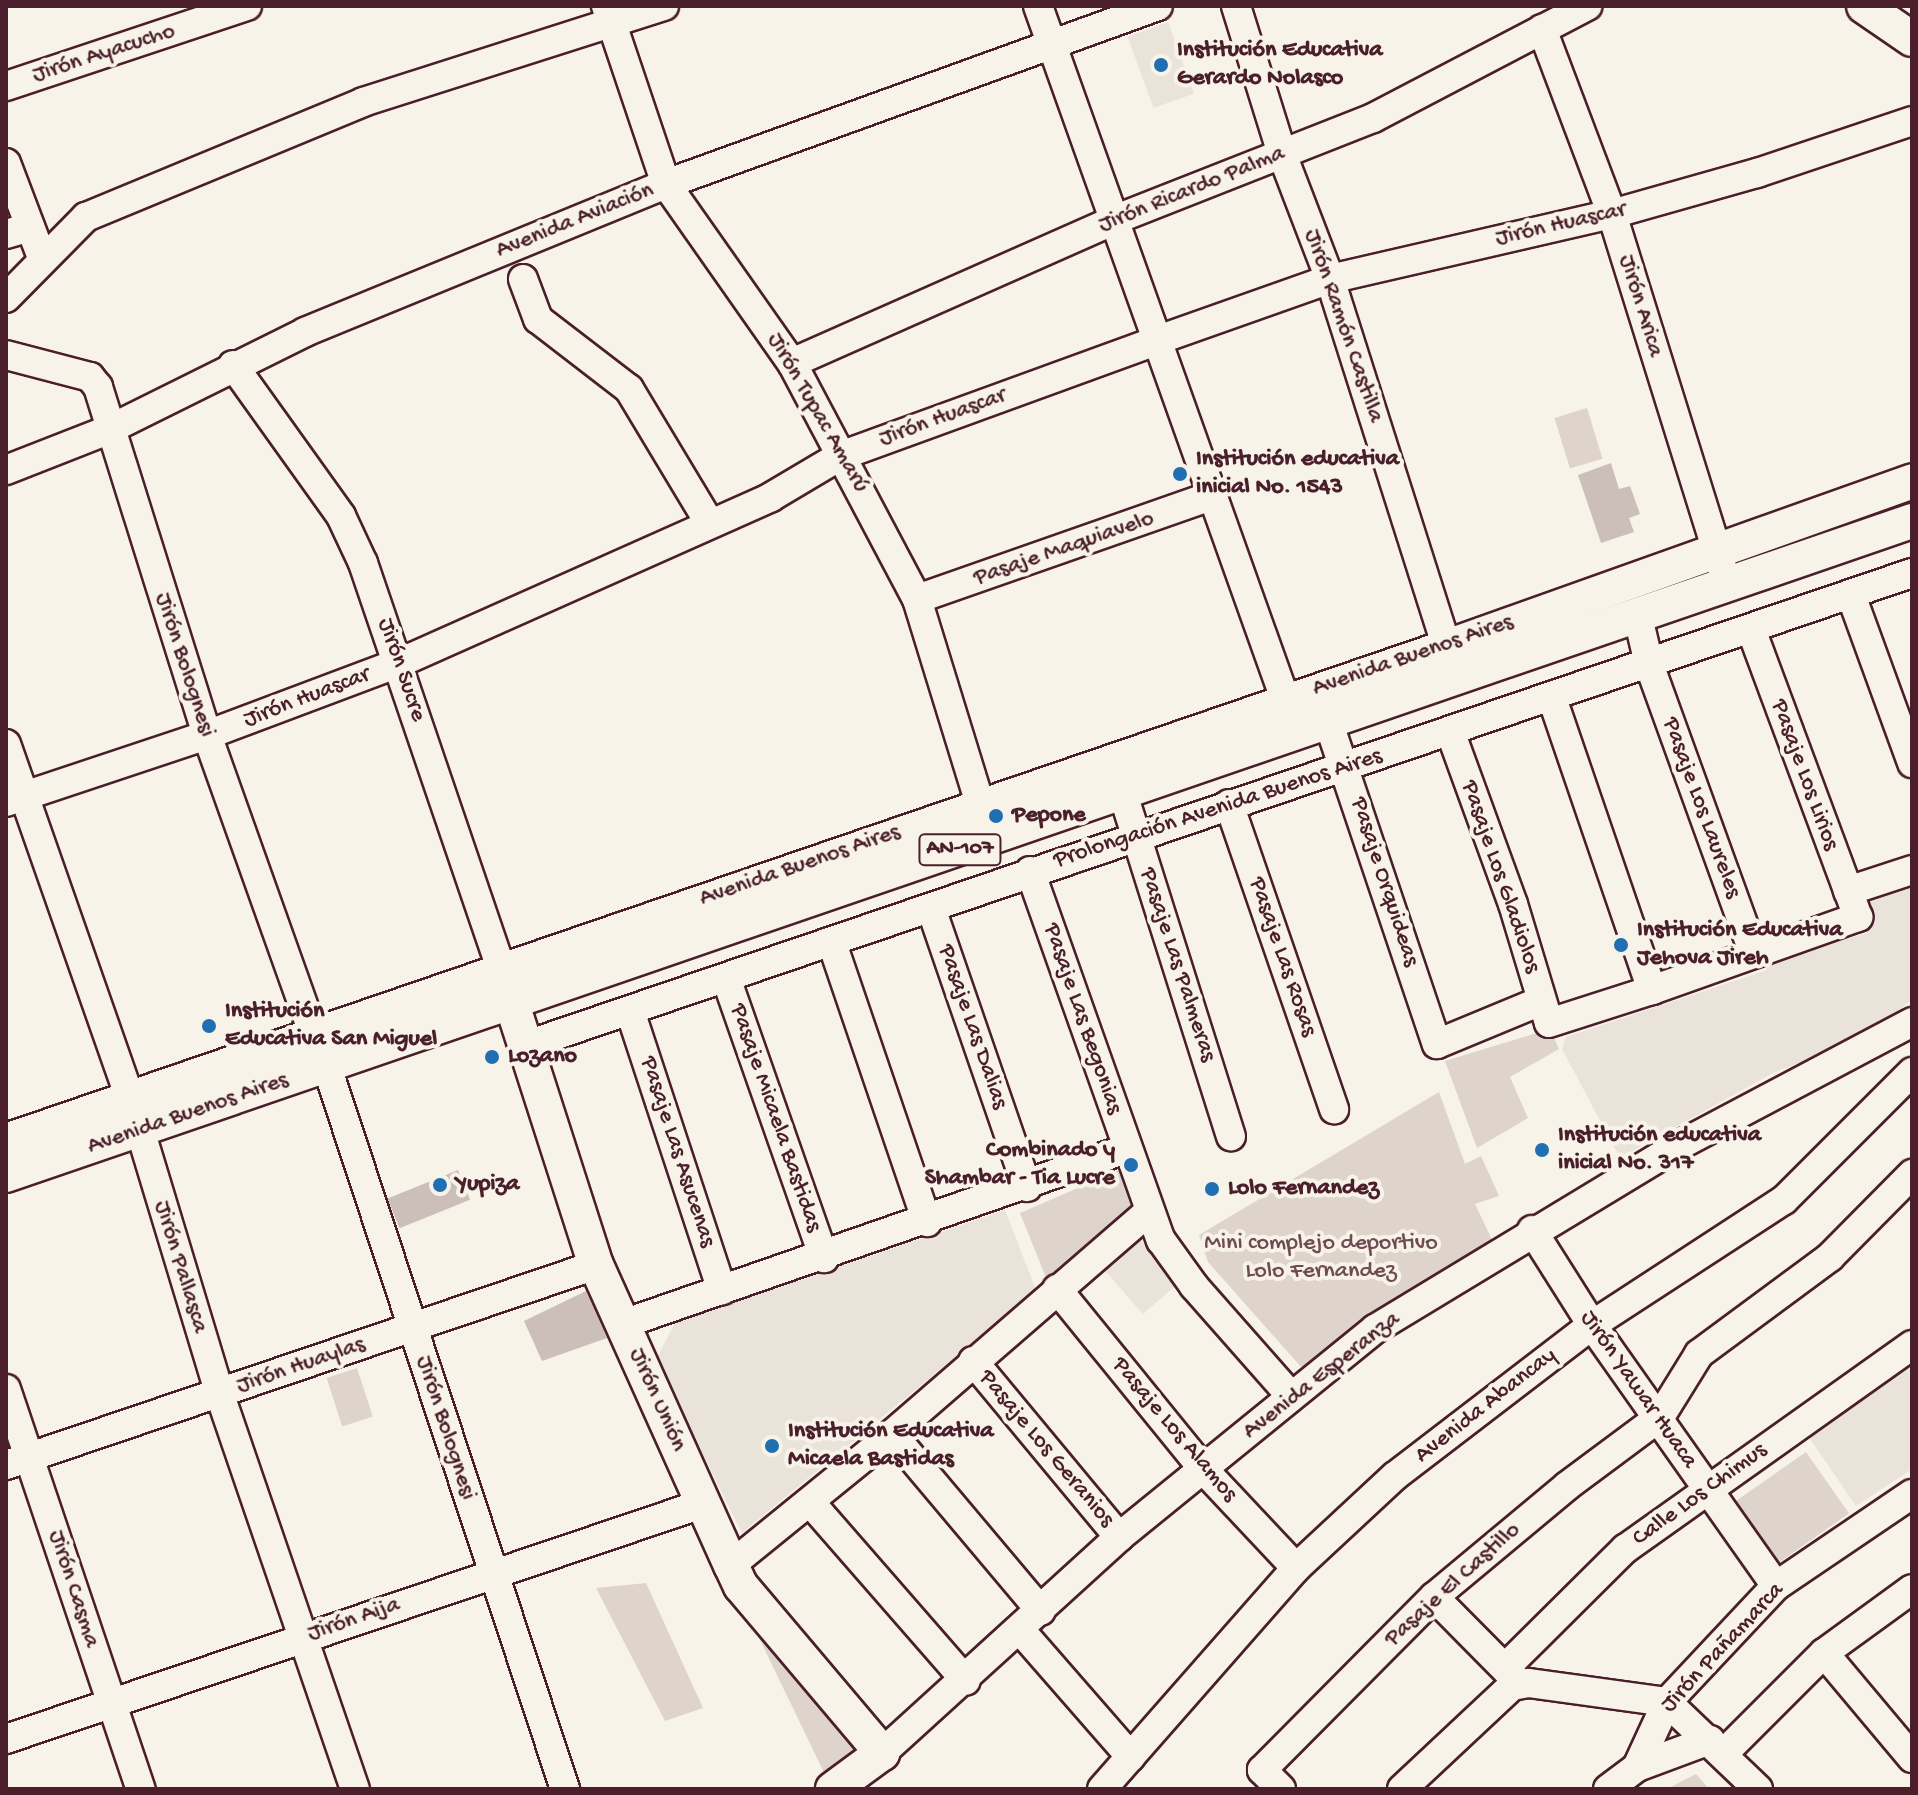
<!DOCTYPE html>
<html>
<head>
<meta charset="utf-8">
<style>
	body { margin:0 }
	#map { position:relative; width:1918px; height:1795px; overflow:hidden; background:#f7f3e8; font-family:"Gochi Hand",sans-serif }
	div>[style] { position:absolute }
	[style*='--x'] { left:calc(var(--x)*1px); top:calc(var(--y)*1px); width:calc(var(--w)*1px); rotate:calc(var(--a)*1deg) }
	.built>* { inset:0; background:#eae3da; transform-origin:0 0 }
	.green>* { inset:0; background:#ded4cc; transform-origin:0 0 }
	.building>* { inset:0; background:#ccbfb9; transform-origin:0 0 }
	.roads { filter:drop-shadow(2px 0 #4a1f2b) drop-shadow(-2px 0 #4a1f2b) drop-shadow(0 2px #4a1f2b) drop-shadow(0 -2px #4a1f2b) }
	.minor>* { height:28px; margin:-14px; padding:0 14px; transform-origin:14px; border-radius:14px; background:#f7f3e8 }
	.major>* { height:34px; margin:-17px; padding:0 17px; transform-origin:17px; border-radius:17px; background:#f7f3e8 }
	.dots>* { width:22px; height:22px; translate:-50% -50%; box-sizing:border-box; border:4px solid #f7f3e8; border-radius:50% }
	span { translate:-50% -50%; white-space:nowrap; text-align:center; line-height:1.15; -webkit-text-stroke:8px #f7f3e8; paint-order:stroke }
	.shield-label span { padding:2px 6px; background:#f7f3e8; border:2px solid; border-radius:6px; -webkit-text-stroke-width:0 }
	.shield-label { font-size:22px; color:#4a1f2b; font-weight:700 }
	.poi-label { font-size:24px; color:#4a1f2b; font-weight:700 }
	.left { translate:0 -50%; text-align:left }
	.right { translate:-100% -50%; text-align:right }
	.street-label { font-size:24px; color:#4a1f2b }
	.park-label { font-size:24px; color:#6f4c53 }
	.frame { position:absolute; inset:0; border:8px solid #4a1f2b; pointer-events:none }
</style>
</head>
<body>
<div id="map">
	<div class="built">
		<i style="left:1168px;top:22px;width:76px;height:43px;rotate:70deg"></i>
		<i style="clip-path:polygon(1912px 881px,1912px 999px,1865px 1038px,1773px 1073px,1620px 1158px,1562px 1049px,1566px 1037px,1767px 970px,1765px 957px,1842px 933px,1848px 939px,1867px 933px,1865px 910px,1876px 893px)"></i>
		<i style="clip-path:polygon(1005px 1210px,1036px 1290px,742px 1533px,656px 1360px,675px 1323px)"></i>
		<i style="left:1139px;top:1238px;width:60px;height:47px;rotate:49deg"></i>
		<i style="clip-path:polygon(1904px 1361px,1912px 1372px,1912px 1469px,1856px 1506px,1806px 1433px)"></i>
	</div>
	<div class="green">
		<i style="left:1587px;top:408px;width:53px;height:34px;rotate:73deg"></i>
		<i style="clip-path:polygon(1550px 1029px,1559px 1049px,1510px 1077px,1528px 1118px,1477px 1148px,1445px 1061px)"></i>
		<i style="clip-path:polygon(1439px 1092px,1465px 1164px,1481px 1156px,1499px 1196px,1475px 1204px,1494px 1244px,1302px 1368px,1208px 1262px,1199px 1235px)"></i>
		<i style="clip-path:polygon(1131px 1165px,1139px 1202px,1049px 1285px,1020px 1213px)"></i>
		<i style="left:357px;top:1368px;width:51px;height:32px;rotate:72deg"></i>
		<i style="left:1806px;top:1452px;width:75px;height:93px;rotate:55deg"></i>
		<i style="clip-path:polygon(646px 1583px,703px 1708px,665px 1721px,596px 1588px)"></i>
		<i style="clip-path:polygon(749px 1617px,872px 1755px,830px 1785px)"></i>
		<i style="clip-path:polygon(1696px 1774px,1709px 1789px,1667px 1789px)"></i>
	</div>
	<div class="building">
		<i style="clip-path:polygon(1611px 463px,1619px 489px,1630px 486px,1640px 514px,1629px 518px,1634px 532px,1601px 543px,1578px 475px)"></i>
		<i style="left:458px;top:1170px;width:32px;height:76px;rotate:68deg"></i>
		<i style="clip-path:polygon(586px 1291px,607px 1338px,542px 1361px,524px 1321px)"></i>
	</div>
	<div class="roads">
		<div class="minor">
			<i style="--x:606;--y:6;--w:188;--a:71.4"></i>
			<i style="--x:666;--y:184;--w:219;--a:54.9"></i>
			<i style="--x:792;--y:363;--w:267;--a:62.1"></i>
			<i style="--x:917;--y:599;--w:239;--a:72.9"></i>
			<i style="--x:1038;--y:6;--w:736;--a:70.38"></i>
			<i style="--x:1236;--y:6;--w:155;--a:72.7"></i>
			<i style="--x:1282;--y:154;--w:134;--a:69"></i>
			<i style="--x:1330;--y:279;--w:386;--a:72.4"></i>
			<i style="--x:1542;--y:29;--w:198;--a:69.3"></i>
			<i style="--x:1612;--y:214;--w:390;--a:72.7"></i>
			<i style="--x:6;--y:86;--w:254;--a:-18.4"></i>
			<i style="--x:6;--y:163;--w:102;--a:69.2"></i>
			<i style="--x:6;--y:234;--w:25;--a:-16"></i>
			<i style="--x:523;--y:279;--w:43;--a:69.4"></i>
			<i style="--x:538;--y:319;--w:115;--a:37.6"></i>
			<i style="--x:629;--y:389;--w:157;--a:59"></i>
			<i style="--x:6;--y:298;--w:114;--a:-45.4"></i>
			<i style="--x:86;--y:217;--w:300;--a:-22.5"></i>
			<i style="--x:363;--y:102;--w:316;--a:-17.7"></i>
			<i style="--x:6;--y:355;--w:87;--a:14.7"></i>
			<i style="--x:90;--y:377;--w:13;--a:51"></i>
			<i style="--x:98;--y:387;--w:365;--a:72.6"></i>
			<i style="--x:207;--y:735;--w:316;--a:70.4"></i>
			<i style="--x:792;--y:363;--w:352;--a:-23.9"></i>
			<i style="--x:1114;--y:220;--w:278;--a:-21.5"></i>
			<i style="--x:1373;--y:118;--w:242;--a:-27.6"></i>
			<i style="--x:233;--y:365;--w:186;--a:54.4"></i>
			<i style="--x:341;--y:516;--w:52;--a:64.9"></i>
			<i style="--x:363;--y:563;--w:453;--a:71.2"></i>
			<i style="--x:6;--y:470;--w:110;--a:-21.4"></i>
			<i style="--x:108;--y:430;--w:220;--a:-26.4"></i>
			<i style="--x:305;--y:332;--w:390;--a:-22.3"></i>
			<i style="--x:666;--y:184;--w:523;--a:-19.89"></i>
			<i style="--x:1851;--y:595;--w:179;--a:70"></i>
			<i style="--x:917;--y:599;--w:312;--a:-19.3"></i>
			<i style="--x:1638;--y:617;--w:48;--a:76.8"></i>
			<i style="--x:1649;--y:664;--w:305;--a:70.1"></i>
			<i style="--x:1552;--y:698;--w:309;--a:71.1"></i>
			<i style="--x:1328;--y:721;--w:341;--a:71.4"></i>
			<i style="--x:1437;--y:1044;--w:113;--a:-22.5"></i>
			<i style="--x:1450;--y:731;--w:184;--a:70"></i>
			<i style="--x:1513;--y:904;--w:124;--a:73.2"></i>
			<i style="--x:1549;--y:1023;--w:108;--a:-17.8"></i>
			<i style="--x:1652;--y:990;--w:219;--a:-19.5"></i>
			<i style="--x:1858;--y:917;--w:304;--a:-110.4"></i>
			<i style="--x:6;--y:744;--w:377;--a:70.7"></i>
			<i style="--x:131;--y:1100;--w:308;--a:73.2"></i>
			<i style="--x:220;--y:1395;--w:416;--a:71.1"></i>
			<i style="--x:1123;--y:794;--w:359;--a:72.5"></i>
			<i style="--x:6;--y:802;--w:212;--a:-18.4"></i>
			<i style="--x:207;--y:735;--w:205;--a:-20.6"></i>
			<i style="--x:399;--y:663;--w:407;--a:-24"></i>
			<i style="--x:771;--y:497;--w:80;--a:-30.7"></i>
			<i style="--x:840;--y:456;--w:338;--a:-20"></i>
			<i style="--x:1158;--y:340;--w:182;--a:-19.5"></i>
			<i style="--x:1330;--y:279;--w:289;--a:-13"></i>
			<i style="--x:1612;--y:214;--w:151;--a:-15.8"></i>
			<i style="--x:1757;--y:173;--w:163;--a:-18.5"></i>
			<i style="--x:1229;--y:804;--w:323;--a:71"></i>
			<i style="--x:1030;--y:871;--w:392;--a:70.5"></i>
			<i style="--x:1161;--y:1240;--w:57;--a:54.3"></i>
			<i style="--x:1194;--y:1286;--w:147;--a:48.6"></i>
			<i style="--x:1848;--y:891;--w:67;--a:-18.2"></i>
			<i style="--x:932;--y:911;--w:292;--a:71"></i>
			<i style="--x:832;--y:943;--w:295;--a:71.2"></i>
			<i style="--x:726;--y:978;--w:297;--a:70.7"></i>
			<i style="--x:631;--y:1014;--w:291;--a:71.8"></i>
			<i style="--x:524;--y:1046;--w:1466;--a:-18.82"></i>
			<i style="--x:327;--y:1067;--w:760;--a:71.76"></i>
			<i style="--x:1532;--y:1230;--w:112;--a:57.7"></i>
			<i style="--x:1592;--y:1325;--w:319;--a:54.8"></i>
			<i style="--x:1057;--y:1289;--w:235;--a:50.9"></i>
			<i style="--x:1205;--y:1471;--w:133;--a:46.8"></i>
			<i style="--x:623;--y:1324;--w:533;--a:-19.18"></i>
			<i style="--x:973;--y:1361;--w:229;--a:50.3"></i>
			<i style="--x:6;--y:1389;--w:422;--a:71.4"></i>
			<i style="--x:892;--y:1434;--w:231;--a:49.9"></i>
			<i style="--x:6;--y:1465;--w:623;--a:-18.73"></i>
			<i style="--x:810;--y:1502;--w:237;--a:48.9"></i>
			<i style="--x:731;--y:1565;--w:208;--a:-39.1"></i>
			<i style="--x:892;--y:1434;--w:339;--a:-40.9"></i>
			<i style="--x:1434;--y:1597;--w:117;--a:45.3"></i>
			<i style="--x:1021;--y:1631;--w:167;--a:48.9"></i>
			<i style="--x:1824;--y:1653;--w:137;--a:50"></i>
			<i style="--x:1506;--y:1667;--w:168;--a:-44.8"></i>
			<i style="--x:1625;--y:1549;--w:352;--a:-35.4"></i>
			<i style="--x:6;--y:1739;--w:735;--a:-18.66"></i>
			<i style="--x:1725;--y:1752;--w:140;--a:-45"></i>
			<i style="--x:1824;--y:1653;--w:109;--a:-36"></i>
			<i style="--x:882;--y:1753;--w:321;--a:-42.3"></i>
			<i style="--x:1119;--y:1537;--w:330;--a:-39.1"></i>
			<i style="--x:1375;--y:1329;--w:352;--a:-31.2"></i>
			<i style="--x:1676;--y:1147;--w:267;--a:-27.9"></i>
			<i style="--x:1637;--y:1767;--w:72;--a:-65.2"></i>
			<i style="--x:1667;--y:1702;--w:159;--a:-46.8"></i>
			<i style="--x:1776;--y:1586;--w:164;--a:-34.1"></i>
			<i style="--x:1102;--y:1789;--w:294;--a:-48.7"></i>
			<i style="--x:1296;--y:1568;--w:135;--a:-42.9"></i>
			<i style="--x:1395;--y:1476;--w:248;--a:-37.5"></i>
			<i style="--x:1592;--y:1325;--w:229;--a:-33.1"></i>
			<i style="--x:1784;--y:1200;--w:181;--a:-45"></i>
			<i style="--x:1281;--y:1789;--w:27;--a:-135"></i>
			<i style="--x:1262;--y:1770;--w:244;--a:-45.2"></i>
			<i style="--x:1434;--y:1597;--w:173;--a:-39.8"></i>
			<i style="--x:1567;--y:1486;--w:116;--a:-36.6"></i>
			<i style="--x:1660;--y:1417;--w:74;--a:-58.2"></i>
			<i style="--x:1699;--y:1354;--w:163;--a:-36.5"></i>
			<i style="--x:1830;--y:1257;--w:117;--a:-45.3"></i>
			<i style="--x:1402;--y:1789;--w:151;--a:-43.1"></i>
			<i style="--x:1512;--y:1686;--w:17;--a:-10"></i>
			<i style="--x:1529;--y:1683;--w:139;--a:7.8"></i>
			<i style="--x:1667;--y:1702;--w:126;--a:43.7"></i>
			<i style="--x:1608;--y:1789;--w:36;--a:-37"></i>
			<i style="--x:1637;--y:1767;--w:78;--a:-20.3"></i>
		</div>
		<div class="major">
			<i style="--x:1864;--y:6;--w:58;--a:34.5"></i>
			<i style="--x:512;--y:1004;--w:274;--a:72.2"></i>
			<i style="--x:596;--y:1265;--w:329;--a:65.8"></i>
			<i style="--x:731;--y:1565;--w:23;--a:65"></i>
			<i style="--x:741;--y:1586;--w:219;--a:49.8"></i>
			<i style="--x:882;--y:1753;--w:61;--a:143.7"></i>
			<i style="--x:6;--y:1141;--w:1523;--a:-18.92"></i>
			<i style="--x:1447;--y:647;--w:494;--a:-19.6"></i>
			<i style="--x:6;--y:1175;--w:2015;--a:-18.94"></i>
		</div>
	</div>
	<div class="dots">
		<i style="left:1161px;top:65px;background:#1f6fb2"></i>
		<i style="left:1180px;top:474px;background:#1f6fb2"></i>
		<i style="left:996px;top:816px;background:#1f6fb2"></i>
		<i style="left:1621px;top:945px;background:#1f6fb2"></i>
		<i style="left:209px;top:1026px;background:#1f6fb2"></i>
		<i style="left:492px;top:1057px;background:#1f6fb2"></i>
		<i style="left:1542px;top:1150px;background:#1f6fb2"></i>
		<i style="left:1131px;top:1165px;background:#1f6fb2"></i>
		<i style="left:440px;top:1185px;background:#1f6fb2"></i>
		<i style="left:1212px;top:1189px;background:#1f6fb2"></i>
		<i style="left:772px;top:1446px;background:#1f6fb2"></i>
	</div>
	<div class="shield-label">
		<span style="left:960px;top:850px">AN-107</span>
	</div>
	<div class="poi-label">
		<span class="left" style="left:1177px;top:65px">Institución Educativa<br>Gerardo Nolasco</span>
		<span class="left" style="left:1196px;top:474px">Institución educativa<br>inicial No. 1543</span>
		<span class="left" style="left:1012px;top:816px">Pepone</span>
		<span class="left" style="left:1637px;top:945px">Institución Educativa<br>Jehova Jireh</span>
		<span class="left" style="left:225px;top:1026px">Institución<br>Educativa San Miguel</span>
		<span class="left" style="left:508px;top:1057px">Lozano</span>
		<span class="left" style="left:1558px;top:1150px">Institución educativa<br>inicial No. 317</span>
		<span class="right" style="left:1115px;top:1165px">Combinado y<br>Shambar - Tia Lucre</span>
		<span class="left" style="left:456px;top:1185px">Yupiza</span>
		<span class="left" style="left:1228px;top:1189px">Lolo Fernandez</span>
		<span class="left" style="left:788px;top:1446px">Institución Educativa<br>Micaela Bastidas</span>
	</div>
	<div class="street-label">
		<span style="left:104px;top:54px;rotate:-18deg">Jirón Ayacucho</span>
		<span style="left:1192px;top:190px;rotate:-22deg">Jirón Ricardo Palma</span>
		<span style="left:575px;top:221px;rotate:-22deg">Avenida Aviación</span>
		<span style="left:1561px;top:225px;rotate:-13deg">Jirón Huascar</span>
		<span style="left:1640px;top:306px;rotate:73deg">Jirón Arica</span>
		<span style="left:1343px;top:326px;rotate:71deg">Jirón Ramón Castilla</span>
		<span style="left:817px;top:413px;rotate:60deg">Jirón Tupac Amarú</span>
		<span style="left:943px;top:418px;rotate:-20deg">Jirón Huascar</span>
		<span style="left:1064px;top:549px;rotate:-19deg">Pasaje Maquiavelo</span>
		<span style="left:1413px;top:656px;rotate:-19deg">Avenida Buenos Aires</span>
		<span style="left:184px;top:665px;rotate:72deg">Jirón Bolognesi</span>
		<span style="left:401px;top:670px;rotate:71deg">Jirón Sucre</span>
		<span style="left:307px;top:698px;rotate:-21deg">Jirón Huascar</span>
		<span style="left:1804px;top:775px;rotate:70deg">Pasaje Los Lirios</span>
		<span style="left:1701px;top:808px;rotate:70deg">Pasaje Los Laureles</span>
		<span style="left:1218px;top:809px;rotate:-18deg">Prolongación Avenida Buenos Aires</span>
		<span style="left:800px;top:866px;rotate:-19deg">Avenida Buenos Aires</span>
		<span style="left:1500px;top:877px;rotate:71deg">Pasaje Los Gladiolos</span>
		<span style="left:1384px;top:882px;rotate:72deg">Pasaje Orquideas</span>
		<span style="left:1282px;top:957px;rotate:71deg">Pasaje Las Rosas</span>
		<span style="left:1177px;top:965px;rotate:72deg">Pasaje Las Palmeras</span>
		<span style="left:1082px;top:1019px;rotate:71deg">Pasaje Las Begonias</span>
		<span style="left:972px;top:1027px;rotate:71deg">Pasaje Las Dalias</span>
		<span style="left:188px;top:1114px;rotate:-19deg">Avenida Buenos Aires</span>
		<span style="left:775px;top:1118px;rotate:71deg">Pasaje Micaela Bastidas</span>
		<span style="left:677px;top:1152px;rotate:72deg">Pasaje Las Asucenas</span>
		<span style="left:180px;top:1267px;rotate:73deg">Jirón Pallasca</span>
		<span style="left:301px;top:1366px;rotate:-19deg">Jirón Huaylas</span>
		<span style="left:1322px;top:1376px;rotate:-38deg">Avenida Esperanza</span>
		<span style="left:1638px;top:1390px;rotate:55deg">Jirón Yawar Huaca</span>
		<span style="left:657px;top:1400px;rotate:66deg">Jirón Unión</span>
		<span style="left:1486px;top:1406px;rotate:-38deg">Avenida Abancay</span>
		<span style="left:445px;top:1428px;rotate:72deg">Jirón Bolognesi</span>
		<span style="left:1174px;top:1430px;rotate:50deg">Pasaje Los Alamos</span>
		<span style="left:1046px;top:1449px;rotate:50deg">Pasaje Los Geranios</span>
		<span style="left:1700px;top:1495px;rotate:-36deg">Calle Los Chimus</span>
		<span style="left:1453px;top:1585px;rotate:-42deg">Pasaje El Castillo</span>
		<span style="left:73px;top:1589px;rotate:72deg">Jirón Casma</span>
		<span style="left:354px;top:1620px;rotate:-19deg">Jirón Aija</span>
		<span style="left:1723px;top:1648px;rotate:-47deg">Jirón Pañamarca</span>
	</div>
	<div class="park-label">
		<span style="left:1321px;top:1258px">Mini complejo deportivo<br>Lolo Fernandez</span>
	</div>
	<div class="frame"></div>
</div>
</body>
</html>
